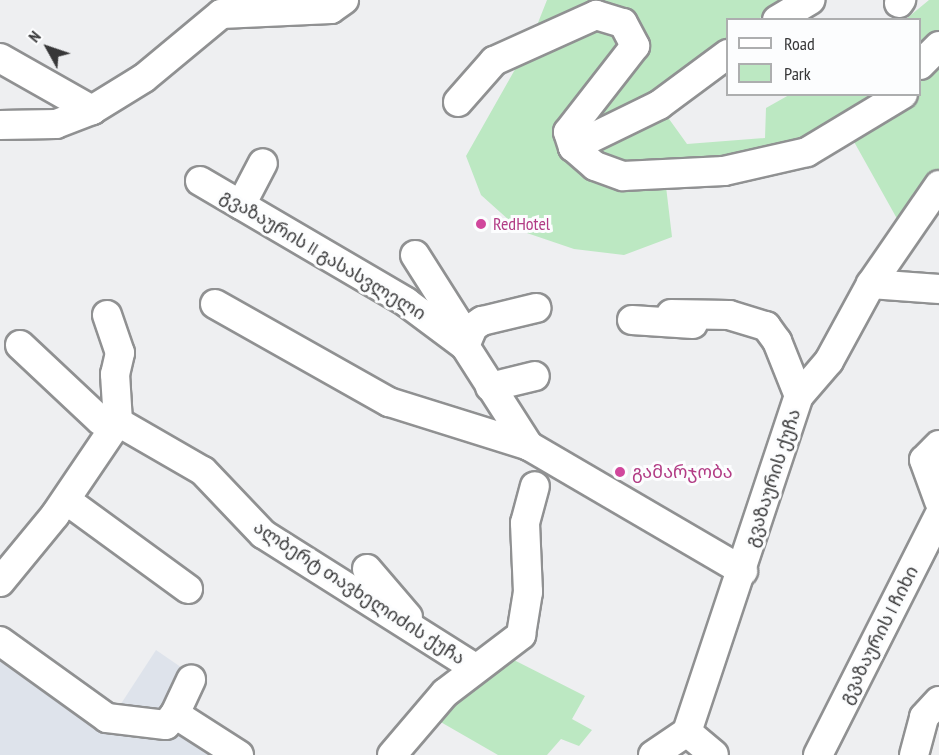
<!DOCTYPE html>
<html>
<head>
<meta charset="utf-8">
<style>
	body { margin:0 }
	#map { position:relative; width:939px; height:755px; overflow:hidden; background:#eeeff1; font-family:"PT Sans Narrow","Noto Sans Georgian",sans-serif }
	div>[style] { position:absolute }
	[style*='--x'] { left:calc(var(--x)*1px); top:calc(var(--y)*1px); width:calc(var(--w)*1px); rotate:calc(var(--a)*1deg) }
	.built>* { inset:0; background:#dee3eb }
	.green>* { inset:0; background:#bce8c2 }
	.roads { filter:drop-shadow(2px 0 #909192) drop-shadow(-2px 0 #909192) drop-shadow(0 2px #909192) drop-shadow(0 -2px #909192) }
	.minor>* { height:28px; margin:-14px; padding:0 14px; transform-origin:14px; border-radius:14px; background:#fff }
	.dots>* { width:16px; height:16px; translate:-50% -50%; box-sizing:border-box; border:3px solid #fcfdfe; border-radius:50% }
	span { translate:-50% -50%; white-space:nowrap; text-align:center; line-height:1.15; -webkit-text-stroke:6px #fcfdfe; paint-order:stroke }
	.hotel-label { font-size:18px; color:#b23c85 }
	.left { translate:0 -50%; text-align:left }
	.street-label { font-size:18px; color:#373738 }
	.legend { position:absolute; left:726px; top:18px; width:195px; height:78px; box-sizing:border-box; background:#fcfdfe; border:2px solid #adaeaf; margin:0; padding:8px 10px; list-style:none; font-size:18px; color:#373738 }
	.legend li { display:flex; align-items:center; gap:12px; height:30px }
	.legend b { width:30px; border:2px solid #adaeaf }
	.north { position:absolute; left:18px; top:18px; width:60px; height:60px; -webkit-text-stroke:4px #fcfdfe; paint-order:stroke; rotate:310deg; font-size:16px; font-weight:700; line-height:24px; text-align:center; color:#373738 }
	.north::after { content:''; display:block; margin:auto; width:21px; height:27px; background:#373738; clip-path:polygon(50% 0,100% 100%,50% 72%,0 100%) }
</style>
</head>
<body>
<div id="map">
	<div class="built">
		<i style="clip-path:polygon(0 650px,106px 728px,169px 730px,219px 755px,0 755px)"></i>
		<i style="clip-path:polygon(156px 650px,188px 672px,161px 719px,115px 713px)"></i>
	</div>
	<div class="green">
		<i style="clip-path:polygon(547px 0,790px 0,758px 19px,728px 20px,727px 42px,659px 105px,687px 144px,765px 138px,766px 108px,789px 95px,920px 94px,920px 20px,906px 19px,929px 0,939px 0,939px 185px,905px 233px,848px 131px,665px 178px,672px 237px,624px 255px,574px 249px,521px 231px,481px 195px,466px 156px,530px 43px)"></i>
		<i style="clip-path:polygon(502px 654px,585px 696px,572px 719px,592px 730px,579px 746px,561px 739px,547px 755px,498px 755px,425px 713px)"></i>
	</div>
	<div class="roads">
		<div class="minor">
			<i style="--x:899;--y:3;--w:4;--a:-56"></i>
			<i style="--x:777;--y:20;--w:39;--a:-31"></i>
			<i style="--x:0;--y:58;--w:106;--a:29.5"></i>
			<i style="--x:920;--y:65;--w:27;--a:-45"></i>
			<i style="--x:458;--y:102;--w:55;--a:-48.7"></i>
			<i style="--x:494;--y:61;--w:112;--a:-24.3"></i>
			<i style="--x:596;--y:15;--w:28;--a:17"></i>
			<i style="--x:623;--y:23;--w:26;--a:62"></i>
			<i style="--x:635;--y:46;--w:109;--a:127.9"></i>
			<i style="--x:568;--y:132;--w:16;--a:72"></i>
			<i style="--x:573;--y:147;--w:29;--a:41"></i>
			<i style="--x:595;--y:166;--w:30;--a:20"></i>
			<i style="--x:623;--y:176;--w:101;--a:-2.8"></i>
			<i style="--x:724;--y:171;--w:85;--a:-12.9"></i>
			<i style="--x:807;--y:152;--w:112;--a:-31.1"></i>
			<i style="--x:0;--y:125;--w:56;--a:-1"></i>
			<i style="--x:56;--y:124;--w:39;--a:-21"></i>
			<i style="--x:92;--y:110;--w:61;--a:-31.6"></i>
			<i style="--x:144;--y:78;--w:100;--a:-39.7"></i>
			<i style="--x:221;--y:14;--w:110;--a:-2.6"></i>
			<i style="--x:331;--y:9;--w:16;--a:-35"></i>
			<i style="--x:573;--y:147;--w:96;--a:-26"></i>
			<i style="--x:659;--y:105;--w:86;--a:-36.5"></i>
			<i style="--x:200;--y:181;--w:239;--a:30.4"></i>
			<i style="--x:406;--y:302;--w:74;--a:36.7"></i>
			<i style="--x:465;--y:346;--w:119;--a:57.4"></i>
			<i style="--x:241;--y:205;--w:47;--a:-62.4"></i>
			<i style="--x:415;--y:255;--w:97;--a:57.6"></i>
			<i style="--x:871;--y:284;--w:68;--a:4.2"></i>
			<i style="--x:215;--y:304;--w:200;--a:29.4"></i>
			<i style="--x:389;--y:402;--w:147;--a:17.4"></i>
			<i style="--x:529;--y:446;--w:248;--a:30.3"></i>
			<i style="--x:671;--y:314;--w:58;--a:1"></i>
			<i style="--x:729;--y:315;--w:39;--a:17"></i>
			<i style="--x:766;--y:326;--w:19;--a:54"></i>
			<i style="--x:777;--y:341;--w:59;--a:68.2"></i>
			<i style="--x:107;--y:315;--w:40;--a:71.1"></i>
			<i style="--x:120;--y:353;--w:22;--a:103"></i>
			<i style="--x:115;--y:374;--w:48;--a:86.4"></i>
			<i style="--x:632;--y:320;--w:61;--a:3.8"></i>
			<i style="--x:20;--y:345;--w:110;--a:43.2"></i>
			<i style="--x:100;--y:420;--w:18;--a:6"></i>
			<i style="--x:118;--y:422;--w:98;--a:30"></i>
			<i style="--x:203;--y:471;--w:87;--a:46.4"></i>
			<i style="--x:263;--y:534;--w:251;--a:32.3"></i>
			<i style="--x:465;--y:346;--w:21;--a:-67"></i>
			<i style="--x:473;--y:327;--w:11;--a:-34"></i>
			<i style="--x:482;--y:321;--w:56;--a:-13.5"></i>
			<i style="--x:490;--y:387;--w:46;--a:-13.7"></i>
			<i style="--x:939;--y:445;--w:21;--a:135"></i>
			<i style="--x:924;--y:460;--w:44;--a:69.9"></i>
			<i style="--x:66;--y:500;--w:151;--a:36.1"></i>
			<i style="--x:367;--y:569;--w:63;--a:49.5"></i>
			<i style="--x:0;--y:582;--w:87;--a:-50.6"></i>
			<i style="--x:55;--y:515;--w:112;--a:-55.9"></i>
			<i style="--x:0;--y:641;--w:132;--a:35.7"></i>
			<i style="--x:107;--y:718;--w:59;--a:6.8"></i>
			<i style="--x:166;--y:725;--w:14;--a:-51"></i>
			<i style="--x:175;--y:714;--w:76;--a:32.6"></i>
			<i style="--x:175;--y:714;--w:38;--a:-65"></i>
			<i style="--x:687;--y:732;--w:354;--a:-71.6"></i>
			<i style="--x:799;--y:396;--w:46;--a:-49.4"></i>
			<i style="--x:829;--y:361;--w:88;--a:-61.4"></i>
			<i style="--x:871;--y:284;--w:120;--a:-55.5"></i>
			<i style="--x:687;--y:732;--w:35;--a:40"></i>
			<i style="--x:392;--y:755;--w:82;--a:-49.5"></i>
			<i style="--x:445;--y:693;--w:96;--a:-37.3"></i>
			<i style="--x:521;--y:635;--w:44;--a:-80.8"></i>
			<i style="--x:528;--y:592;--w:69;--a:-92.5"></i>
			<i style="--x:525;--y:523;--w:38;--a:-75"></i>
			<i style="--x:653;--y:755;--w:41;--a:-34.1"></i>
			<i style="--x:818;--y:755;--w:269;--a:-63.2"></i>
			<i style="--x:914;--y:755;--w:39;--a:-75"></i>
			<i style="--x:924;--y:717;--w:22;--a:-47"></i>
		</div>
	</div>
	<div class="dots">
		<i style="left:481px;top:224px;background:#d1479c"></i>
		<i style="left:620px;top:472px;background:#d1479c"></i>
	</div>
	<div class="hotel-label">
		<span class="left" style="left:493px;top:224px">RedHotel</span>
		<span class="left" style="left:632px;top:472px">გამარჯობა</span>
	</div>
	<div class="street-label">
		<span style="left:323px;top:255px;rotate:31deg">გვაზაურის II გასასვლელი</span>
		<span style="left:773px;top:478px;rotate:-72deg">გვაზაურის ქუჩა</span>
		<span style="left:359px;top:593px;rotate:33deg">ალბერტ თავხელიძის ქუჩა</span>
		<span style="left:879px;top:635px;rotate:-63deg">გვაზაურის I ჩიხი</span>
	</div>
	<ul class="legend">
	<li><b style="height:8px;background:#fff"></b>Road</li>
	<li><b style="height:16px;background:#bce8c2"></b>Park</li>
	</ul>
	<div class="north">N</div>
</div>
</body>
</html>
